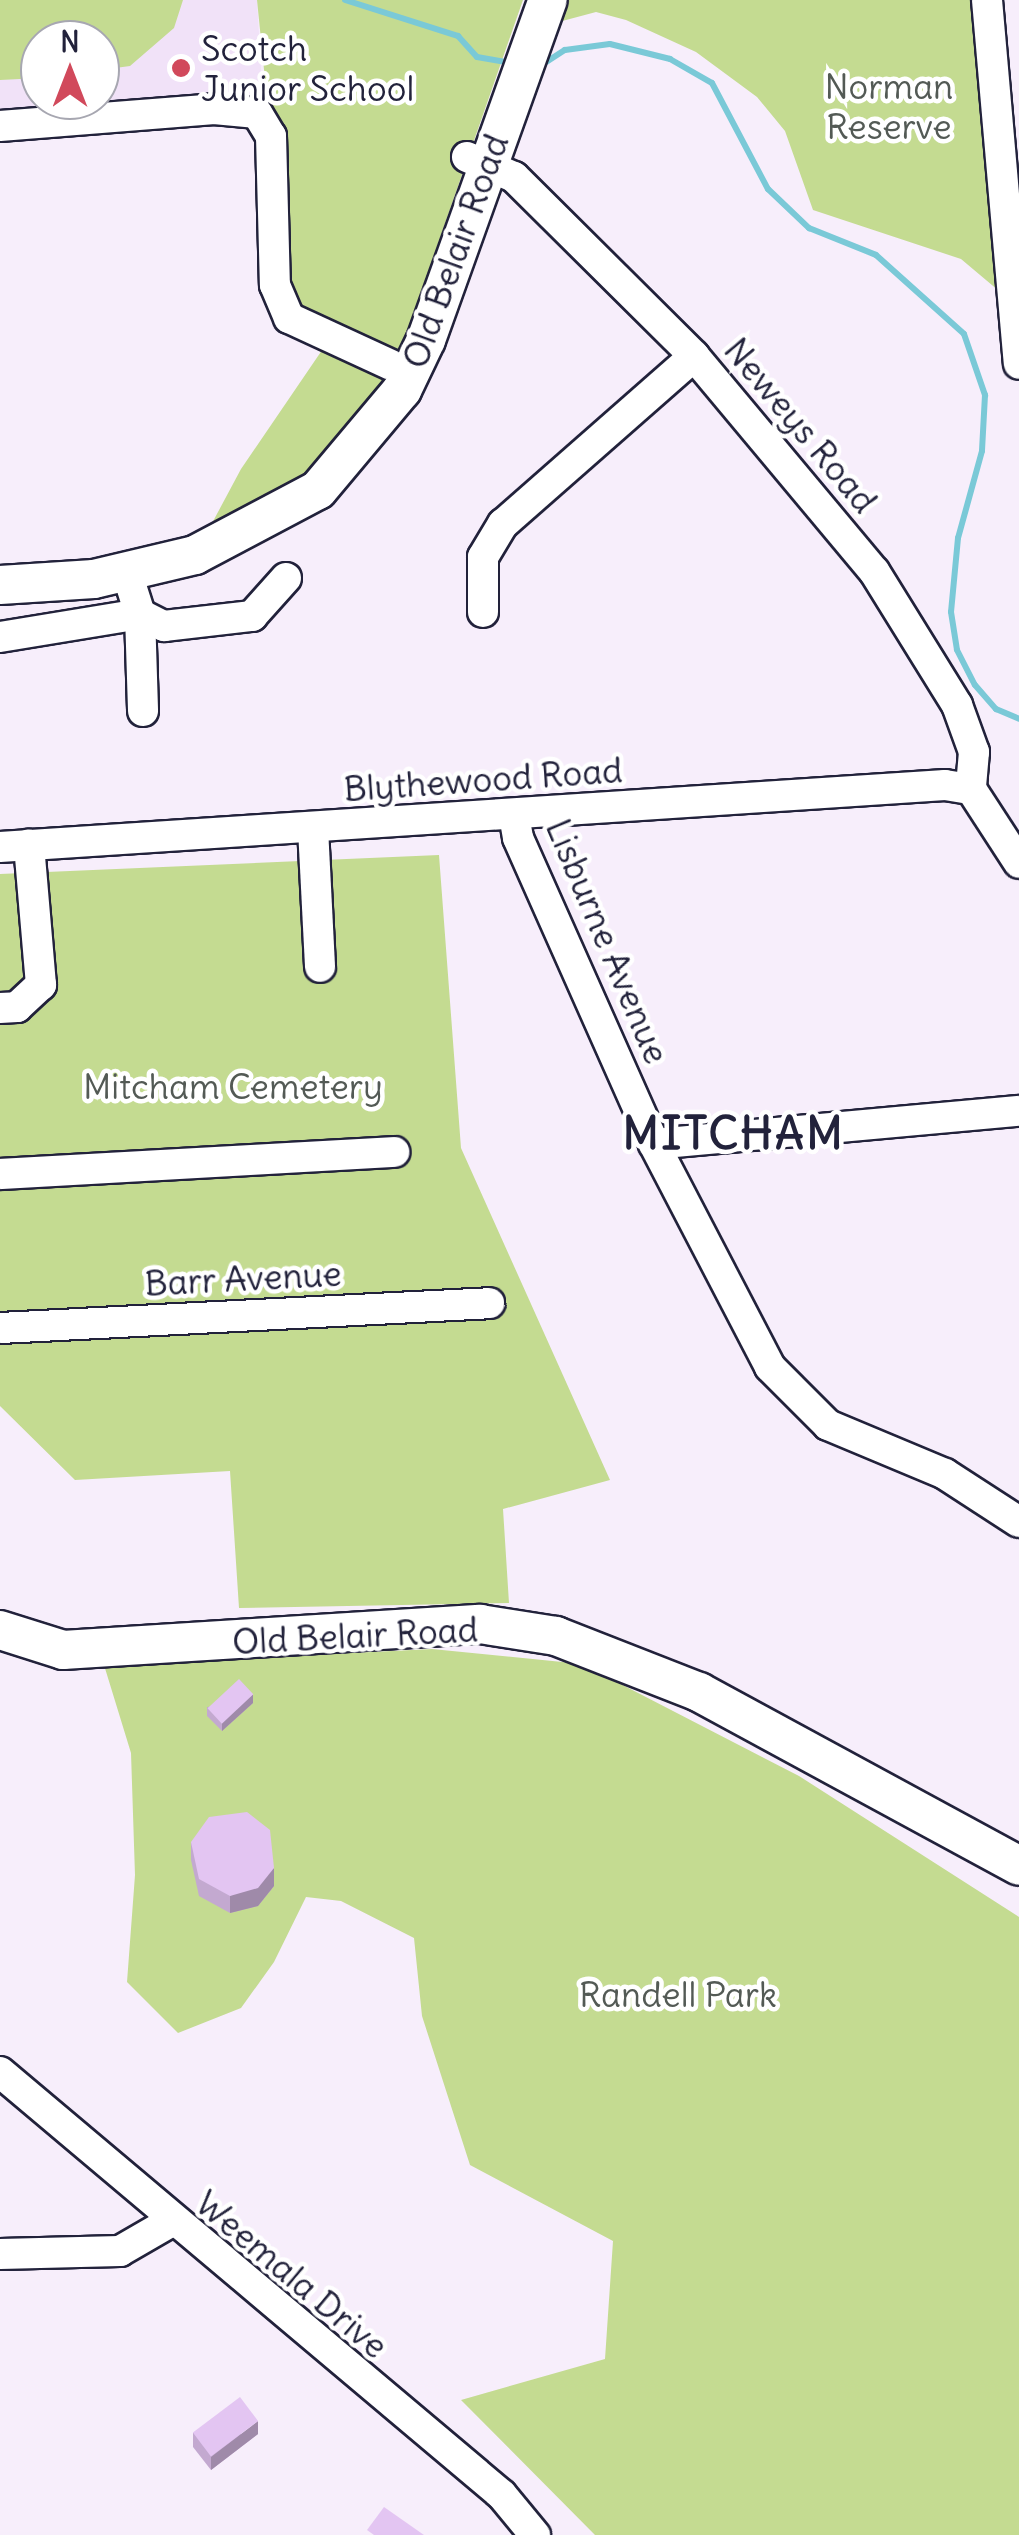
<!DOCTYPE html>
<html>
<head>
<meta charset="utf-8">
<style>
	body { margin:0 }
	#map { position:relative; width:1019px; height:2535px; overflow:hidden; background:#f7eefb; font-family:Delius,sans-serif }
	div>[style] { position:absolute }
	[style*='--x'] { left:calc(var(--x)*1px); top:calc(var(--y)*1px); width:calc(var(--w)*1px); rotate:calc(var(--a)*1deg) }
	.built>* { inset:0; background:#f1e2f8 }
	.green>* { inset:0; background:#c4db91 }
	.stream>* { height:6px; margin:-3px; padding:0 3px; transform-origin:3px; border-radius:3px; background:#7ac9d7 }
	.roads { filter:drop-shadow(2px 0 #22223b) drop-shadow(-2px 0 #22223b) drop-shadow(0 2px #22223b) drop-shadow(0 -2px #22223b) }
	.minor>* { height:30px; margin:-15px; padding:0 15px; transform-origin:15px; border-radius:15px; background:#fff }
	.major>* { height:38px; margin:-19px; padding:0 19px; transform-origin:19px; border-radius:19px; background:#fff }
	.wall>* { inset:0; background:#c3a9d0 }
	.shaded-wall>* { inset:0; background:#9f8aa9 }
	.building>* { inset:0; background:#e3c5f2; transform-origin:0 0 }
	.dots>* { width:28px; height:28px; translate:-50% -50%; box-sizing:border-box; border:5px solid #fff; border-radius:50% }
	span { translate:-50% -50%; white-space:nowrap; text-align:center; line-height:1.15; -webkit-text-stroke:9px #fff; paint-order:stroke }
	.poi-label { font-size:35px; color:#22223b }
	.left { translate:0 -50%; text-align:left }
	.park-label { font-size:35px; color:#535a55 }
	.street-label { font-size:35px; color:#22223b }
	.district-label { font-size:45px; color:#22223b; font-weight:700; letter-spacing:2.5px }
	.north { position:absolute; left:20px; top:20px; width:100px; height:100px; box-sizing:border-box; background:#fff; border:2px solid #a7a7b1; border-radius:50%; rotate:0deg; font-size:28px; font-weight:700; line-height:40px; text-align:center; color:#22223b }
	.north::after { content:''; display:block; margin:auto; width:35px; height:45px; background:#d1495b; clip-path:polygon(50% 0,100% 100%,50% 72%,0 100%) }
</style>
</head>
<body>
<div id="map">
	<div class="built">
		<i style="clip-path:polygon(evenodd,0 0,257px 0,264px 118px,0 126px,0 0,40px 40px,100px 40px,100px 100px,40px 100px,40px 40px)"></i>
	</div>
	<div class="green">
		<i style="clip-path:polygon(0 0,183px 0,174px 28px,130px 66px,100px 70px,100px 40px,40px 40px,40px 78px,0 80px)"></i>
		<i style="clip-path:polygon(257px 0,523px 0,373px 430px,195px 555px,241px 469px,331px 337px,289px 318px)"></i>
		<i style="clip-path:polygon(560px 0,989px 0,1005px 296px,961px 259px,813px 210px,785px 131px,757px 97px,696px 52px,626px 20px,596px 12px,551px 24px)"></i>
		<i style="clip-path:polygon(439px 855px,461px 1148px,610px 1480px,503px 1509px,509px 1603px,239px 1608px,230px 1471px,75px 1480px,0 1406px,0 1344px,276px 1329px,274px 1307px,0 1321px,0 874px)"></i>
		<i style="clip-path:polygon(432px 1649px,582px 1664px,799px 1776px,1019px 1917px,1019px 2535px,595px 2535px,461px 2400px,605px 2359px,613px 2241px,470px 2165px,422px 2016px,414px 1938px,341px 1901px,306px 1897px,274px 1962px,241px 2008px,178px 2033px,127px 1982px,135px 1875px,131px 1753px,104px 1665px)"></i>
	</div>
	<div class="stream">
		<i style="--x:345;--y:0;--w:119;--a:17.7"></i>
		<i style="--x:458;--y:36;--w:28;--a:48"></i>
		<i style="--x:477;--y:57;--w:34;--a:10"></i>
		<i style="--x:537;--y:68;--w:33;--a:-33"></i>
		<i style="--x:565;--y:50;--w:45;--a:-7.6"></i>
		<i style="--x:610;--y:44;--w:62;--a:14"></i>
		<i style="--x:670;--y:59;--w:48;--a:29.7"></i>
		<i style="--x:712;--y:83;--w:120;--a:62.2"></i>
		<i style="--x:768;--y:189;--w:57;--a:43.6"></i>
		<i style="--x:809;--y:228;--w:72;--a:21.9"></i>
		<i style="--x:876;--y:255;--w:118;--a:41.9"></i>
		<i style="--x:964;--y:334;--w:65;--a:71"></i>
		<i style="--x:985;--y:395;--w:56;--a:93.1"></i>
		<i style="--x:982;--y:451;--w:90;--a:105.4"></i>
		<i style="--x:958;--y:538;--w:74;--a:95.4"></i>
		<i style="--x:951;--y:612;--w:38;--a:81"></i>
		<i style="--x:957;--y:650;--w:39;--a:63"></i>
		<i style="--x:975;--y:685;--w:32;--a:49"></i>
		<i style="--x:996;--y:709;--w:25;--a:23"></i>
	</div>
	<div class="roads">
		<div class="minor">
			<i style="--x:987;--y:0;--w:365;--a:85"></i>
			<i style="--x:0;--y:126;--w:215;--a:-4.5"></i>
			<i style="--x:214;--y:109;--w:43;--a:5.3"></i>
			<i style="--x:257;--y:113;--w:27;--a:59"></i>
			<i style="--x:271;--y:136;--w:149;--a:88.5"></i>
			<i style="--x:275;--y:285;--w:36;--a:67"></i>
			<i style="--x:289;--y:318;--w:112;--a:24.7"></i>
			<i style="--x:467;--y:157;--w:51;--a:23.1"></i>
			<i style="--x:514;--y:177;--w:254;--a:44.8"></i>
			<i style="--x:694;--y:356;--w:280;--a:50.1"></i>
			<i style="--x:874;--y:571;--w:158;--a:58.2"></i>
			<i style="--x:957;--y:705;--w:50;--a:70.1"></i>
			<i style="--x:974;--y:752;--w:37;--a:95"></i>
			<i style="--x:127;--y:573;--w:43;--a:72.4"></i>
			<i style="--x:140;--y:614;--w:97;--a:88.2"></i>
			<i style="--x:483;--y:612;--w:55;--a:-90"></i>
			<i style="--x:483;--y:557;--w:39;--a:-59"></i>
			<i style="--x:503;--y:524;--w:254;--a:-41.3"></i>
			<i style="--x:0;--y:637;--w:142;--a:-9.3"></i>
			<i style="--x:140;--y:614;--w:27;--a:27"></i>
			<i style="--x:164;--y:626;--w:89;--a:-6.5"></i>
			<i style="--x:252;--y:616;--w:51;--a:-48.2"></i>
			<i style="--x:971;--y:789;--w:88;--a:57"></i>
			<i style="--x:514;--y:815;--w:23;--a:80"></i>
			<i style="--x:518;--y:838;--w:335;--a:66"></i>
			<i style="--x:654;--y:1144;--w:251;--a:62.5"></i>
			<i style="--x:770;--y:1367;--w:82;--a:45"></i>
			<i style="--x:828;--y:1425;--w:127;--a:22.7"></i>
			<i style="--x:945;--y:1474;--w:88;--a:33"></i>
			<i style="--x:313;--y:828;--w:139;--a:87.1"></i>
			<i style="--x:0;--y:847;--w:947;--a:-3.75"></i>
			<i style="--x:945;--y:785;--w:26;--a:9"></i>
			<i style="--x:0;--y:1008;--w:17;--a:-3"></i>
			<i style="--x:17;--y:1007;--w:33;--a:-43"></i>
			<i style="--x:41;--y:985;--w:141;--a:-94.9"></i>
			<i style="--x:654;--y:1144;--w:366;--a:-5.2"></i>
			<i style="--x:0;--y:1174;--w:395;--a:-3.2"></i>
			<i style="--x:0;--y:1328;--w:490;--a:-2.9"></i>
			<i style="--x:0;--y:2072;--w:656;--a:40.12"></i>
			<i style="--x:502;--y:2495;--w:52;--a:50.5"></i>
			<i style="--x:0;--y:2254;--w:120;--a:-1.4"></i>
			<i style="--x:120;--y:2251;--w:58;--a:-30.1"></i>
		</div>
		<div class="major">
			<i style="--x:0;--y:585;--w:94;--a:-3.7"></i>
			<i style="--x:94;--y:579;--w:104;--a:-13.4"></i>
			<i style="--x:195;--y:555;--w:139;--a:-27.9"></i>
			<i style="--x:318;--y:490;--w:131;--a:-50"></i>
			<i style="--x:402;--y:390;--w:55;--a:-64.4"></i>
			<i style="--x:426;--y:340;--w:361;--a:-70.3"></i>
			<i style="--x:0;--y:1630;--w:66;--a:17.6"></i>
			<i style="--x:63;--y:1650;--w:418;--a:-3.6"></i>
			<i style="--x:480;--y:1624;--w:77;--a:9"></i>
			<i style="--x:556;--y:1636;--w:154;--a:21.4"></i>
			<i style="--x:699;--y:1692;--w:364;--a:28.5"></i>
		</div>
	</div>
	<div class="wall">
		<i style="clip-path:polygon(253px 1703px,222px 1731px,207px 1716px,207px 1707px)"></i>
		<i style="clip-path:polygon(191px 1842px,274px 1886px,258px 1906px,230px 1913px,199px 1896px,191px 1860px)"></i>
		<i style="clip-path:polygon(193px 2433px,258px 2434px,211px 2470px,193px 2447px)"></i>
	</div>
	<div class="shaded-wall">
		<i style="clip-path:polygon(253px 1694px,253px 1703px,222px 1731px,222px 1722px)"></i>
		<i style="clip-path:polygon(274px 1868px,274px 1886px,258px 1906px,230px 1913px,230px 1896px)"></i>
		<i style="clip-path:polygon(258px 2421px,258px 2434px,211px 2470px,211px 2457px)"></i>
	</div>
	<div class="building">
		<i style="left:239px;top:1679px;width:21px;height:43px;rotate:47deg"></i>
		<i style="clip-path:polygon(247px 1812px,270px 1830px,274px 1868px,258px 1888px,230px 1896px,199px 1879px,191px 1842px,209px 1817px)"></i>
		<i style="left:240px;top:2397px;width:30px;height:59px;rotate:53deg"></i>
		<i style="clip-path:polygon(384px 2507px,424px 2535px,374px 2535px,367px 2530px)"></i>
	</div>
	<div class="dots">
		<i style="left:181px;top:68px;background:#d1495b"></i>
	</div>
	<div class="poi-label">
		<span class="left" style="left:201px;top:68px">Scotch<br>Junior School</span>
	</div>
	<div class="park-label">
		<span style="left:889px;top:106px">Norman<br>Reserve</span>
		<span style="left:233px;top:1086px">Mitcham Cemetery</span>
		<span style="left:678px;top:1994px">Randell Park</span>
	</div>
	<div class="street-label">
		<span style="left:455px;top:251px;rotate:-70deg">Old Belair Road</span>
		<span style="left:801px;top:425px;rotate:50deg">Neweys Road</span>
		<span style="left:483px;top:779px;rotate:-4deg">Blythewood Road</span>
		<span style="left:608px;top:941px;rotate:67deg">Lisburne Avenue</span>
		<span style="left:243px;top:1278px;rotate:-3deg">Barr Avenue</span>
		<span style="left:355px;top:1635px;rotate:-3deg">Old Belair Road</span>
		<span style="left:292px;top:2274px;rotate:40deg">Weemala Drive</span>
	</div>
	<div class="district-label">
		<span style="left:734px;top:1134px">MITCHAM</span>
	</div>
	<div class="north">N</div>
</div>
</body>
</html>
